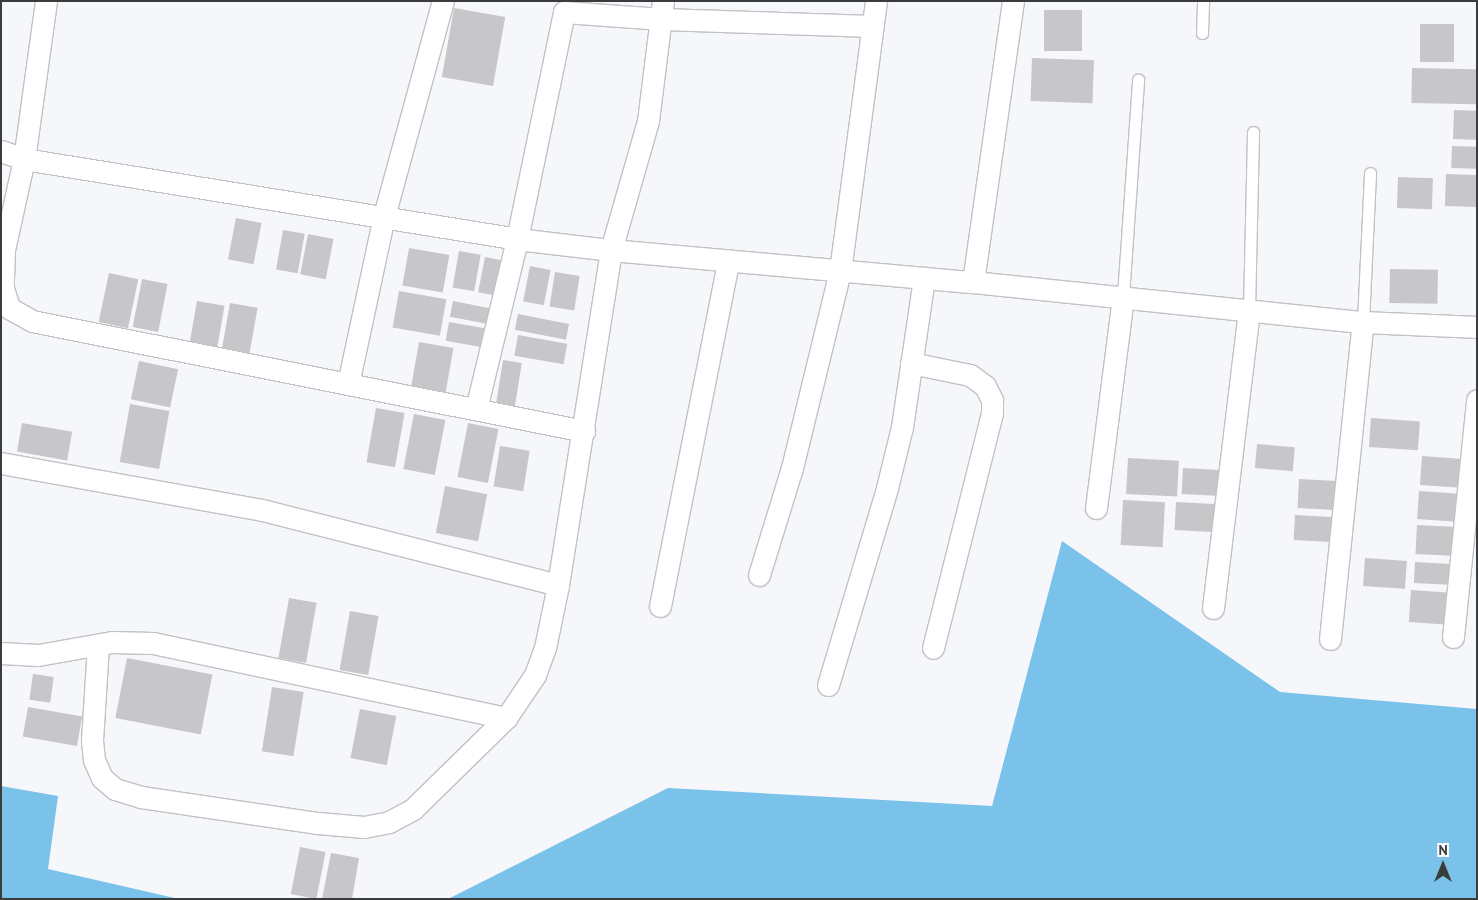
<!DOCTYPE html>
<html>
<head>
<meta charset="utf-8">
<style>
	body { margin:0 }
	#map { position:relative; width:1478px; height:900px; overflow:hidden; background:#f6f7fa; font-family:"PT Sans",sans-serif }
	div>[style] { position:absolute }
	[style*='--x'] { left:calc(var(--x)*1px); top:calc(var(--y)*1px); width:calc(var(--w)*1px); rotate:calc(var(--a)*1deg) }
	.water>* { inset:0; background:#7bc2eb }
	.building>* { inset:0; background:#c7c7ca; transform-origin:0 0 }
	.roads { filter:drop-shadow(1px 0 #c1c2c5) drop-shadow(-1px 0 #c1c2c5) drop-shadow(0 1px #c1c2c5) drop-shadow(0 -1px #c1c2c5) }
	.lane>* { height:11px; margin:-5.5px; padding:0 5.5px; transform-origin:5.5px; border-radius:5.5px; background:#fff }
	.street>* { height:21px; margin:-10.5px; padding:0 10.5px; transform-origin:10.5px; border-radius:10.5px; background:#fff }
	span { translate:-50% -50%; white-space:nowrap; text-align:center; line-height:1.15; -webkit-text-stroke:4px #fff; paint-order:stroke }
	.frame { position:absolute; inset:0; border:2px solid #3b3c3d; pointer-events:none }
	.north { position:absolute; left:1418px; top:840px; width:50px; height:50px; -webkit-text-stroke:4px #fff; paint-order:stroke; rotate:0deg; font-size:14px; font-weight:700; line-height:20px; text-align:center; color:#3b3c3d }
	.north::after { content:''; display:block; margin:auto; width:18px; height:22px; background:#3b3c3d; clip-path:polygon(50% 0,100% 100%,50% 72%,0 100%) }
</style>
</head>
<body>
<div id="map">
	<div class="water">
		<i style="clip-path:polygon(1062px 541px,1280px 692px,1477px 709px,1477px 899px,448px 899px,668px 788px,992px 806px)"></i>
		<i style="clip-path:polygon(1px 786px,58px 796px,48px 869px,179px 899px,1px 899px)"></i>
	</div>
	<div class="building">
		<i style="left:454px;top:8px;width:52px;height:70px;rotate:10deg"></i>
		<i style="left:1044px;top:10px;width:38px;height:41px"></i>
		<i style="left:1420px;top:24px;width:34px;height:38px"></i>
		<i style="left:1032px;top:58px;width:62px;height:43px;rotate:2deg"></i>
		<i style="left:1412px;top:68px;width:65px;height:35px;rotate:1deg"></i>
		<i style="left:1454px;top:110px;width:23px;height:29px;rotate:2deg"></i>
		<i style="left:1452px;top:146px;width:25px;height:22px;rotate:2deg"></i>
		<i style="left:1446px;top:174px;width:31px;height:32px;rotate:2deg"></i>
		<i style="left:1398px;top:177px;width:35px;height:31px;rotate:2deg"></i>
		<i style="left:236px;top:218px;width:26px;height:42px;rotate:11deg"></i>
		<i style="left:283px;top:230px;width:22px;height:40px;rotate:10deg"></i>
		<i style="left:308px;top:234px;width:26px;height:41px;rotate:11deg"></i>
		<i style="left:409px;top:248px;width:41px;height:38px;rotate:10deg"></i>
		<i style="left:459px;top:251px;width:22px;height:37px;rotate:10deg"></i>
		<i style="left:485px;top:257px;width:21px;height:36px;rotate:11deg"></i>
		<i style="left:530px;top:266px;width:21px;height:36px;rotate:11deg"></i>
		<i style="left:1390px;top:269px;width:48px;height:34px;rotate:1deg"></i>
		<i style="left:555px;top:272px;width:25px;height:35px;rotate:9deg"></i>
		<i style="left:109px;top:273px;width:30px;height:50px;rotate:12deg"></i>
		<i style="left:142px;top:279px;width:26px;height:49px;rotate:11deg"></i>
		<i style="left:399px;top:291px;width:48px;height:37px;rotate:10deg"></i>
		<i style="left:197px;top:301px;width:28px;height:46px;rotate:10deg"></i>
		<i style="left:453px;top:301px;width:44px;height:16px;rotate:11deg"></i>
		<i style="left:230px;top:303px;width:28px;height:49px;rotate:10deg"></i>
		<i style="left:518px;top:314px;width:52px;height:16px;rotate:11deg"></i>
		<i style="left:449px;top:322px;width:42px;height:19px;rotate:10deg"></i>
		<i style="left:518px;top:335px;width:50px;height:21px;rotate:10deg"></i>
		<i style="left:419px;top:342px;width:35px;height:50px;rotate:10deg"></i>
		<i style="left:503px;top:360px;width:19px;height:47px;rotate:9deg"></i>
		<i style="left:139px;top:361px;width:40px;height:39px;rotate:12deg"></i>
		<i style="left:130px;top:404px;width:40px;height:59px;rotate:10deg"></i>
		<i style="left:376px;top:408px;width:29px;height:55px;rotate:10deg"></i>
		<i style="left:414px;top:414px;width:32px;height:56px;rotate:11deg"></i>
		<i style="left:1371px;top:418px;width:49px;height:29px;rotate:4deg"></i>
		<i style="left:22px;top:423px;width:51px;height:29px;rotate:10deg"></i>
		<i style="left:468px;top:423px;width:31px;height:55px;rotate:11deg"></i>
		<i style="left:1257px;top:444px;width:38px;height:24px;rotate:5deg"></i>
		<i style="left:500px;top:446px;width:30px;height:41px;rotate:9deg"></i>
		<i style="left:1422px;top:456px;width:45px;height:29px;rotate:4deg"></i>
		<i style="left:1128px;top:458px;width:51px;height:36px;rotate:3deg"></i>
		<i style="left:1183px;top:468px;width:41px;height:26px;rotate:3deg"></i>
		<i style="left:1299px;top:479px;width:42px;height:29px;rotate:3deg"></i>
		<i style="left:445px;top:486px;width:43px;height:48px;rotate:11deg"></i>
		<i style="left:1419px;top:491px;width:40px;height:28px;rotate:4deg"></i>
		<i style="left:1123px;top:500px;width:42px;height:45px;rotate:3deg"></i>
		<i style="left:1176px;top:502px;width:43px;height:28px;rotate:3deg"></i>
		<i style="left:1295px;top:515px;width:42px;height:25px;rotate:3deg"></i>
		<i style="left:1417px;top:525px;width:40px;height:29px;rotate:3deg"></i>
		<i style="left:1365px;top:558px;width:42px;height:28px;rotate:4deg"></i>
		<i style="left:1415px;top:562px;width:36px;height:21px;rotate:3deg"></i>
		<i style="left:1411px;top:590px;width:40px;height:32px;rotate:4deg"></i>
		<i style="left:289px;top:598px;width:28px;height:61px;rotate:10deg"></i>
		<i style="left:350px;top:611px;width:29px;height:60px;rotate:10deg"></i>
		<i style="left:127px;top:658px;width:87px;height:61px;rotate:11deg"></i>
		<i style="left:33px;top:674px;width:21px;height:26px;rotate:8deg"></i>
		<i style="left:272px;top:687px;width:32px;height:65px;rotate:9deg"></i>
		<i style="left:28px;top:707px;width:55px;height:30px;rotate:10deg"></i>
		<i style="left:360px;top:709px;width:37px;height:50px;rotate:11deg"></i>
		<i style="left:300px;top:847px;width:26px;height:48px;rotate:11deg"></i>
		<i style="clip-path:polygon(331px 853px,359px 858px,352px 899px,322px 899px)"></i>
	</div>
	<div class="roads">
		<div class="lane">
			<i style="--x:1202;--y:33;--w:32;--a:-88"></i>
			<i style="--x:1123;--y:296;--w:217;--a:-86"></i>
			<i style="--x:1249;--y:310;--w:178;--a:-88.7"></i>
			<i style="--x:1363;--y:322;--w:149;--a:-87.3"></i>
		</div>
		<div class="street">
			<i style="--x:46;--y:1;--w:160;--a:97.9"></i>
			<i style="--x:24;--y:159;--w:93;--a:102.4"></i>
			<i style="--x:4;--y:250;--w:38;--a:92"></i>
			<i style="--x:3;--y:288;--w:21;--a:73"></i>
			<i style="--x:9;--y:308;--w:26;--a:29"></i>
			<i style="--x:32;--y:321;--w:563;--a:11.27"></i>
			<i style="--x:1;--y:151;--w:24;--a:19"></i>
			<i style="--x:24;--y:159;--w:499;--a:9.2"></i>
			<i style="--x:517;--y:239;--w:95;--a:6.7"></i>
			<i style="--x:611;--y:250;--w:363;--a:5.1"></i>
			<i style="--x:973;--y:282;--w:392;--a:5.9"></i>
			<i style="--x:1363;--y:322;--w:114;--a:2.5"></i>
			<i style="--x:973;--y:282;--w:284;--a:-81.9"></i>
			<i style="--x:911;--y:363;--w:60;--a:11.5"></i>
			<i style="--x:970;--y:375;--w:19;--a:36"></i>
			<i style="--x:985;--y:386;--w:16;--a:63"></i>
			<i style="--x:992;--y:400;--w:13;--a:90"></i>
			<i style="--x:992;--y:413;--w:242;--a:104.1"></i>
			<i style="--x:348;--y:384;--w:172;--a:-77.9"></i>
			<i style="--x:384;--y:216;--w:223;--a:-74.7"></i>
			<i style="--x:476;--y:409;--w:175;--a:-76.4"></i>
			<i style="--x:517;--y:239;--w:232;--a:-78.3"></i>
			<i style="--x:564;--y:12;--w:98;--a:4.1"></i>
			<i style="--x:662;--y:19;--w:210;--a:1.9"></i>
			<i style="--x:1;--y:463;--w:265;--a:10.2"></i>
			<i style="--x:262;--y:510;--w:305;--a:14.2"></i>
			<i style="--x:1096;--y:508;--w:214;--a:-82.7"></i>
			<i style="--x:759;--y:575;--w:112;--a:-72.9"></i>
			<i style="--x:792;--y:468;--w:203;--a:-76.3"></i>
			<i style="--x:840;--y:271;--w:272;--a:-82.4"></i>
			<i style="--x:660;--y:606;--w:352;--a:-78.8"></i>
			<i style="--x:1213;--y:608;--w:300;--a:-83.1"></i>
			<i style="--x:1453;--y:637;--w:238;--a:-84.2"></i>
			<i style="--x:1330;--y:639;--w:319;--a:-84.1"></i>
			<i style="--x:98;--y:645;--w:96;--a:93.6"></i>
			<i style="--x:92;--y:741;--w:19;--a:84"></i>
			<i style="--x:94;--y:760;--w:20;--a:66"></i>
			<i style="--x:102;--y:778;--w:17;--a:40"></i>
			<i style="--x:115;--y:789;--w:27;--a:17"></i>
			<i style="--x:141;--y:797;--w:179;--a:8.4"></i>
			<i style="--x:318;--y:823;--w:46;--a:5"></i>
			<i style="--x:364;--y:827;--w:25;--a:-11"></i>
			<i style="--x:389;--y:822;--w:27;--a:-28"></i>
			<i style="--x:413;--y:809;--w:130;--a:-44.4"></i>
			<i style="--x:506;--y:718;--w:52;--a:-56"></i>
			<i style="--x:535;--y:675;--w:29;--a:-70"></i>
			<i style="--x:545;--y:648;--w:64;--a:-78.3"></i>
			<i style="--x:558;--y:585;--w:339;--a:-81"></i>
			<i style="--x:611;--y:250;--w:134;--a:-74"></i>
			<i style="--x:648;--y:121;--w:121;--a:-82.9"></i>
			<i style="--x:1;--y:653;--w:37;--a:3"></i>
			<i style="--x:38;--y:655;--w:75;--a:-10"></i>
			<i style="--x:112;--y:642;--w:41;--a:1.4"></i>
			<i style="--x:153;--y:643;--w:361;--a:12"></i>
			<i style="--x:828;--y:685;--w:206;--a:-73.3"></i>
			<i style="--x:887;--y:488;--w:63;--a:-76.2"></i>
			<i style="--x:902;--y:427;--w:151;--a:-81.6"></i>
		</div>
	</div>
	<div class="frame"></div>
	<div class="north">N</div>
</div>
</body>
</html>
